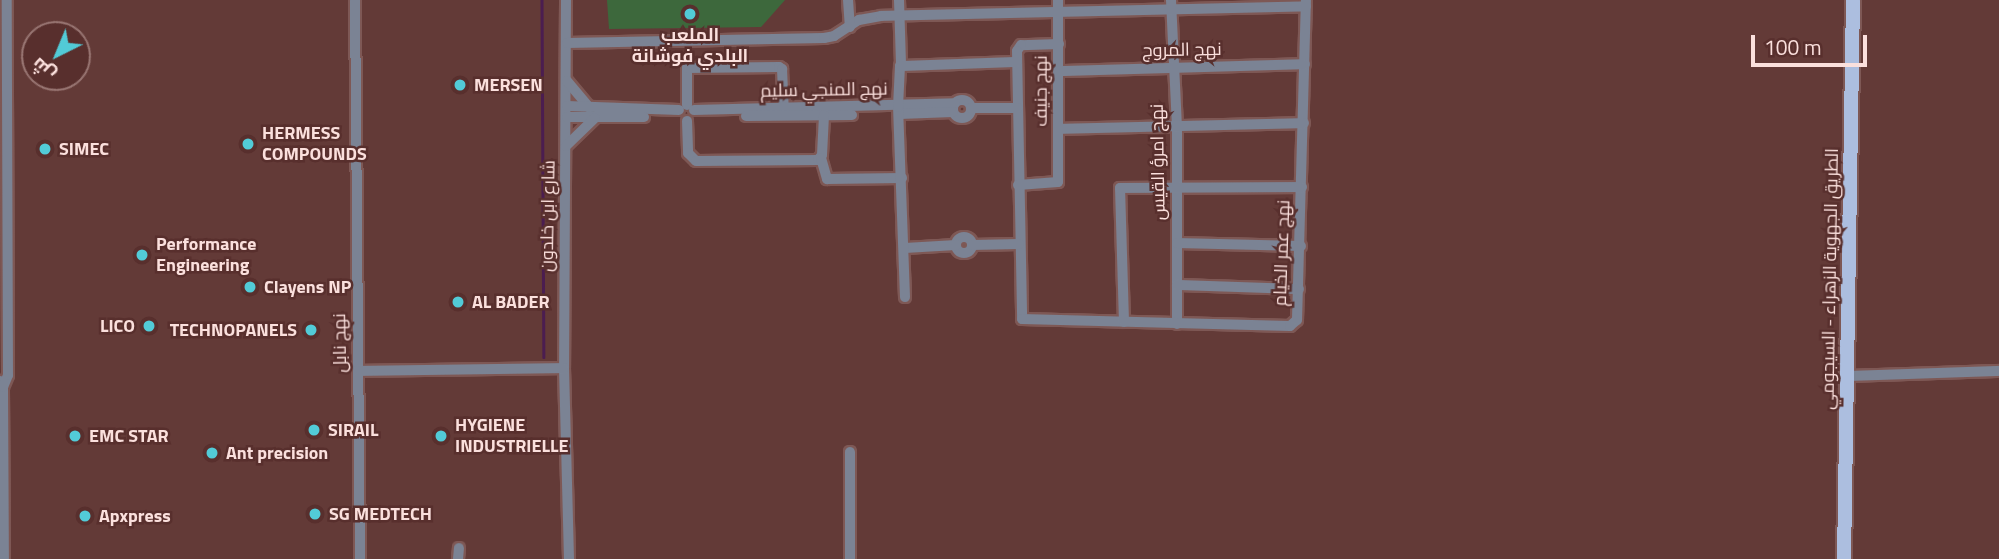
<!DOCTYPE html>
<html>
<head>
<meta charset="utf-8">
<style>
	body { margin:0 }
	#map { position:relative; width:1999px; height:559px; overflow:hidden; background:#633a37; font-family:"Titillium Web",Cairo,sans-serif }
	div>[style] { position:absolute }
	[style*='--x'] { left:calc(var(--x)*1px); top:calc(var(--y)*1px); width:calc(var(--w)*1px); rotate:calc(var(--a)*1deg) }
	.green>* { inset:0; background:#3d683c }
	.stream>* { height:2.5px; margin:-1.25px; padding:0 1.25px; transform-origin:1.25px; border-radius:1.25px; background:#4b1d50 }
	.roads { filter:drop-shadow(2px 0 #7e5855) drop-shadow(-2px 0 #7e5855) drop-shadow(0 2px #7e5855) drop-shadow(0 -2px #7e5855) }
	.minor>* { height:10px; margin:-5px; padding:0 5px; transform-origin:5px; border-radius:5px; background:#7b8394 }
	.minor>.ring { margin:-5px; padding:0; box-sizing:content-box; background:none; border:10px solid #7b8394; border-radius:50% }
	.major>* { height:14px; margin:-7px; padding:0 7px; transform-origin:7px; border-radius:7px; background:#acbedf }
	.dots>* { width:19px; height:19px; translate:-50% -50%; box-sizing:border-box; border:4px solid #582f2d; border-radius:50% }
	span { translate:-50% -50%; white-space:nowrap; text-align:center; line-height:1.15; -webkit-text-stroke:5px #582f2d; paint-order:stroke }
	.poi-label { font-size:18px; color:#fbe0dd; font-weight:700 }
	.left { translate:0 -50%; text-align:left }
	.right { translate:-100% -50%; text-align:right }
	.street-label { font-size:18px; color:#fbe0dd }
	.north { position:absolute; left:21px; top:21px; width:70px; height:70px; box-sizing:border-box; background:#582f2d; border:2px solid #997673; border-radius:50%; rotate:223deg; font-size:19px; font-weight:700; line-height:28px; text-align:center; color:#fbe0dd }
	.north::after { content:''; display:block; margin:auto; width:24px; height:32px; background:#52cbd7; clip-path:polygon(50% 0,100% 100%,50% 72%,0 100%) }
	.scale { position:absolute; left:1751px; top:35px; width:116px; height:32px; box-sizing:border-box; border:4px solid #fbe0dd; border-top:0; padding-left:9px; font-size:21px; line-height:24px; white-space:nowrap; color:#fbe0dd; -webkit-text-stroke:5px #582f2d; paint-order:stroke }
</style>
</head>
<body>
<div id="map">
	<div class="green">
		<i style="clip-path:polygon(607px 0,785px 0,761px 27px,609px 29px)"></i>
	</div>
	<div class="stream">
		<i style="--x:542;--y:0;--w:357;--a:89.7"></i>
	</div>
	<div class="roads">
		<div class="minor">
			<i style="--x:355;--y:0;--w:559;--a:89.49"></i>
			<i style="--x:566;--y:0;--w:368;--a:90.3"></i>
			<i style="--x:564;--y:368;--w:191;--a:88.5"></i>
			<i style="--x:848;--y:0;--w:27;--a:86"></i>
			<i style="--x:899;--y:0;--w:64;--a:88.2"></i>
			<i style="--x:1171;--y:0;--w:125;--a:87.3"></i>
			<i style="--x:1177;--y:125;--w:199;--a:90"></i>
			<i style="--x:567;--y:43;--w:257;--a:-1.1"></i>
			<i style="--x:824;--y:38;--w:10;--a:-11"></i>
			<i style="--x:834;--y:36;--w:30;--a:-33"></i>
			<i style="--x:859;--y:20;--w:22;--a:-10"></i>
			<i style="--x:881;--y:16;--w:425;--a:-1.3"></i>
			<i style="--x:1059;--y:44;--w:38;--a:178"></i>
			<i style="--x:1021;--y:45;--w:7;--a:124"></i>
			<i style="--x:1017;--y:51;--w:268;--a:88.9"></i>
			<i style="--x:1022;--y:319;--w:268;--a:1.5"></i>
			<i style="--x:1290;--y:326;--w:9;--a:-41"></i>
			<i style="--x:1297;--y:320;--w:320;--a:-88.4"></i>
			<i style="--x:1060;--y:71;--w:245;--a:-1.6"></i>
			<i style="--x:567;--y:81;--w:35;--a:50"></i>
			<i class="ring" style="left:953px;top:100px;width:8px;height:8px"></i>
			<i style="--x:687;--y:105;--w:37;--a:-90"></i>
			<i style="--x:687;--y:68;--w:92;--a:-0.6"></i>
			<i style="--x:779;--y:67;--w:4;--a:34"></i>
			<i style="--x:782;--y:69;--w:44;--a:87.4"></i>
			<i style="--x:567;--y:106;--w:112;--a:2"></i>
			<i style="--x:971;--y:108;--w:47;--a:0"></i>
			<i style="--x:694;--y:110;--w:261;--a:-1.5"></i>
			<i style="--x:900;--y:114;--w:53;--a:-2.2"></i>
			<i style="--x:746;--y:116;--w:106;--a:-0.5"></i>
			<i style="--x:567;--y:117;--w:77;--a:0"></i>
			<i style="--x:687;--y:121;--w:32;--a:88"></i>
			<i style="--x:688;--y:153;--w:11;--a:45"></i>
			<i style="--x:696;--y:161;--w:122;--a:-0.5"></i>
			<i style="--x:818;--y:160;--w:6;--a:-51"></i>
			<i style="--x:822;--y:155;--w:40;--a:-87.1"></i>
			<i style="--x:1059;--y:129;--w:245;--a:-1.4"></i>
			<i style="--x:566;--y:146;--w:40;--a:-44"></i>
			<i style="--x:821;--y:158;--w:22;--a:74"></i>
			<i style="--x:827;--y:179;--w:75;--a:-0.8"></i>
			<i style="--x:1018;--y:185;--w:40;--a:-4.3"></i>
			<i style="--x:1058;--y:182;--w:182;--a:-90"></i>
			<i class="ring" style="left:956px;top:237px;width:6px;height:6px"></i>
			<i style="--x:1177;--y:243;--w:124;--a:1.4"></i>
			<i style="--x:972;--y:245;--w:47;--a:-1.2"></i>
			<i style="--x:905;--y:248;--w:51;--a:-3.4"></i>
			<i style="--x:1177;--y:285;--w:122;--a:1.9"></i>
			<i style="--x:905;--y:297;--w:190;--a:-92.1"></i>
			<i style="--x:898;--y:107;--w:41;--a:-87.2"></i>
			<i style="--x:900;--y:66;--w:117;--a:-2"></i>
			<i style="--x:1124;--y:322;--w:134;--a:-91.7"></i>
			<i style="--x:1120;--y:188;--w:182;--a:-0.3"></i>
			<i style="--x:358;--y:371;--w:206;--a:-0.8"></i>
			<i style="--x:1846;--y:376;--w:153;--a:-1.9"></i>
			<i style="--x:0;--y:381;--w:7;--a:63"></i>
			<i style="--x:3;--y:387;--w:172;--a:89.7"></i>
			<i style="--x:3;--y:387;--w:13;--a:-67"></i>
			<i style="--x:8;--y:375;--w:375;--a:-90.2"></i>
			<i style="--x:458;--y:559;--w:11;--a:-85"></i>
			<i style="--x:850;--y:559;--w:107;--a:-90"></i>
		</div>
		<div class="major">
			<i style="--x:1844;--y:559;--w:559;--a:-89.08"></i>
		</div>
	</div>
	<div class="dots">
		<i style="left:690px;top:14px;background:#52cbd7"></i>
		<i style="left:460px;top:85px;background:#52cbd7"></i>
		<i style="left:248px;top:144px;background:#52cbd7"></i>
		<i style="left:45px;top:149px;background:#52cbd7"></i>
		<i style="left:142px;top:255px;background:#52cbd7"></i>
		<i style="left:250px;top:287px;background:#52cbd7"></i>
		<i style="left:458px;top:302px;background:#52cbd7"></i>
		<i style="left:149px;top:326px;background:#52cbd7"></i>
		<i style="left:311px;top:330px;background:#52cbd7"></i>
		<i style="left:314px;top:430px;background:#52cbd7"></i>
		<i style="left:75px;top:436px;background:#52cbd7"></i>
		<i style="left:441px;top:436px;background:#52cbd7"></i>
		<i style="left:212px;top:453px;background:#52cbd7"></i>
		<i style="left:315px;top:514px;background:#52cbd7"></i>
		<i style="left:85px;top:516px;background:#52cbd7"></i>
	</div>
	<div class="poi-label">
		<span style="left:690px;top:46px">الملعب<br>البلدي فوشانة</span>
		<span class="left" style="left:474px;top:85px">MERSEN</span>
		<span class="left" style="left:262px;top:144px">HERMESS<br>COMPOUNDS</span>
		<span class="left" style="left:59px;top:149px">SIMEC</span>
		<span class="left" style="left:156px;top:255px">Performance<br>Engineering</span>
		<span class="left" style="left:264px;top:287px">Clayens NP</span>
		<span class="left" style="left:472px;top:302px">AL BADER</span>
		<span class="right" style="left:135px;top:326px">LICO</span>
		<span class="right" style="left:297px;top:330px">TECHNOPANELS</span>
		<span class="left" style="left:455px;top:436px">HYGIENE<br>INDUSTRIELLE</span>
		<span class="left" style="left:328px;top:430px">SIRAIL</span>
		<span class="left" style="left:89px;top:436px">EMC STAR</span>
		<span class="left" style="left:226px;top:453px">Ant precision</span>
		<span class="left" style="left:329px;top:514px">SG MEDTECH</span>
		<span class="left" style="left:99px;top:516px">Apxpress</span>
	</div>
	<div class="street-label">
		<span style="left:1182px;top:50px;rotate:-1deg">نهج المروج</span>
		<span style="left:824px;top:90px;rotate:-1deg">نهج المنجي سليم</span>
		<span style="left:1041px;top:91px;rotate:-90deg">نهج جنيف</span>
		<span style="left:1158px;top:162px;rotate:-91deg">نهج امرؤ القيس</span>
		<span style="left:548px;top:216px;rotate:-89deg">شارع ابن خلدون</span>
		<span style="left:1282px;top:253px;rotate:-88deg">نهج عمر الخيام</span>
		<span style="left:1830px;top:279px;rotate:-89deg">الطريق الجهوية الزهراء - السيجومي</span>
		<span style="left:340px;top:343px;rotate:-91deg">نهج نابل</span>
	</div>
	<div class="north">ش</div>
	<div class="scale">100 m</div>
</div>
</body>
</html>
